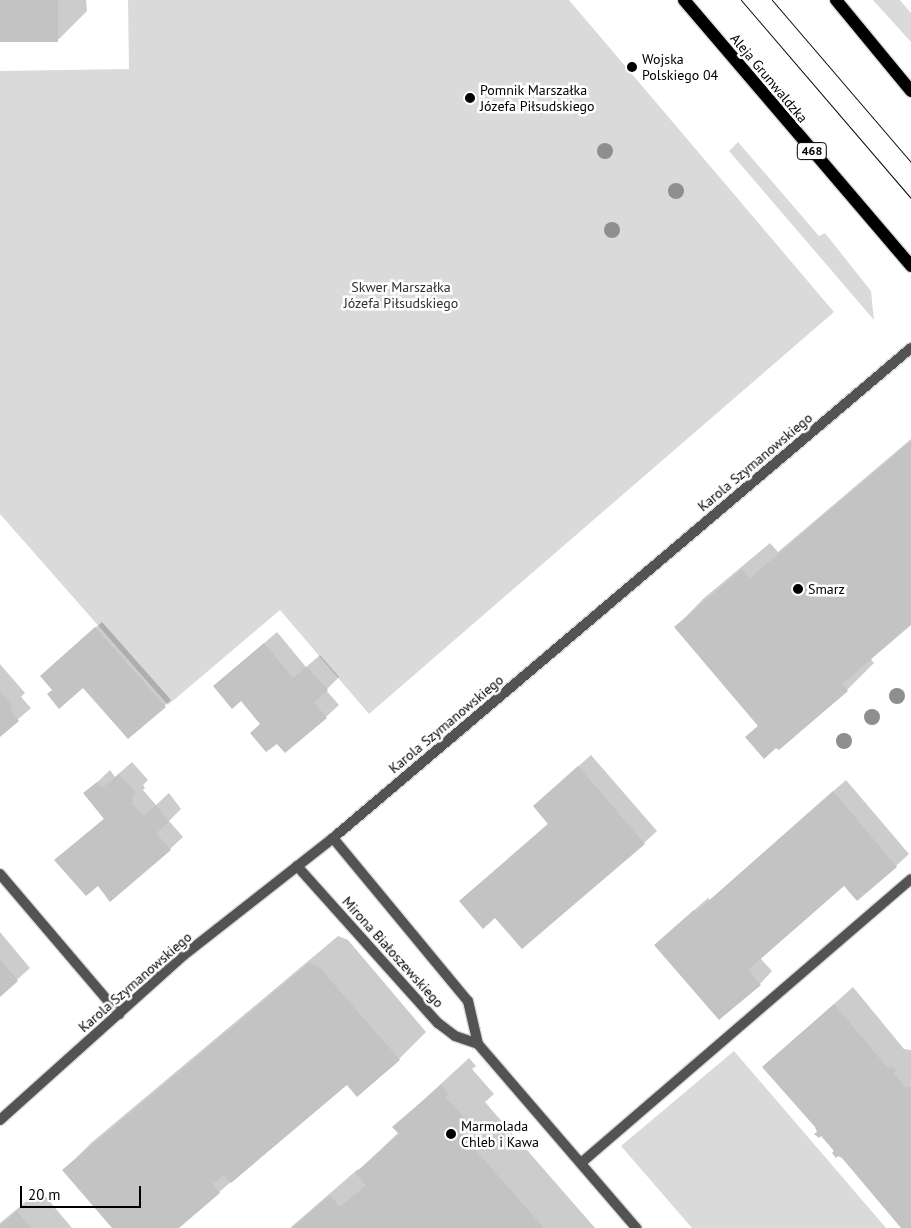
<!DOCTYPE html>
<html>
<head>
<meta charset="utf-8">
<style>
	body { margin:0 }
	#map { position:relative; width:911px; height:1228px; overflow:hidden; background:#fff; font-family:"PT Sans",sans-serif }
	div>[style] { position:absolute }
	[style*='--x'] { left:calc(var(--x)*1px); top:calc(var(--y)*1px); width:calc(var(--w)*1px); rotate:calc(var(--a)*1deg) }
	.green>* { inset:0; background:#dadada }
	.shadow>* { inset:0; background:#0003 }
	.building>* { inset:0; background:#c3c3c3; transform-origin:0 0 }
	.roads { filter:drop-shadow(1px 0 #dbdbdb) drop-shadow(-1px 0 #dbdbdb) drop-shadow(0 1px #dbdbdb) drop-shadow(0 -1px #dbdbdb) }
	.service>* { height:10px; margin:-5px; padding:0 5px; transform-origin:5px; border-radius:5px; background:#535353 }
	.minor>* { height:10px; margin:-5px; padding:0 5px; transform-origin:5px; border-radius:5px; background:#535353 }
	.primary>* { height:12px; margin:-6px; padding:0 6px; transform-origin:6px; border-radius:6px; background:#000 }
	.tram>* { height:1px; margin:-0.5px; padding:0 0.5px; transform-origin:0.5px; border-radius:0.5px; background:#000 }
	.trees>* { width:16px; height:16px; margin:-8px; border-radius:50%; background:#8e8e8e }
	.dots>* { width:14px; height:14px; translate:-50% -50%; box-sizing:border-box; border:2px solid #fff; border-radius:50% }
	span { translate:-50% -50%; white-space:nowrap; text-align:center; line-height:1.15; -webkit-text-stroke:5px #fff; paint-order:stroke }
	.shield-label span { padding:1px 4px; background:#fff; border:1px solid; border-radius:4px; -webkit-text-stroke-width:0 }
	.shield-label { font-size:12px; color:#000; font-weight:700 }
	.poi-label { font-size:14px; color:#000 }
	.left { translate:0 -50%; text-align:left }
	.street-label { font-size:14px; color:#000 }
	.park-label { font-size:14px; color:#313131 }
	.scale { position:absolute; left:20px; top:1186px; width:121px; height:22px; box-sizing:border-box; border:2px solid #000; border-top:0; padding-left:6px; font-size:15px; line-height:18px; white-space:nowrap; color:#000; -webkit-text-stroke:4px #fff; paint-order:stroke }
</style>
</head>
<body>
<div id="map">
	<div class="green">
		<i style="clip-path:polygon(128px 0,569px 0,834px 312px,369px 714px,280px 610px,168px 705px,0 514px,0 71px,129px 69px)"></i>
		<i style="clip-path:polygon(873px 0,900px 0,911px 13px,911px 42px)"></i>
		<i style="clip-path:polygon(738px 142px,819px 236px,825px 233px,871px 291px,874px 320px,729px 151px)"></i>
		<i style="clip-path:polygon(734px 1051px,886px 1228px,692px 1228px,621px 1146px)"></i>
	</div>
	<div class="shadow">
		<i style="clip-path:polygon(0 0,86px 0,87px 11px,59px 39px,0 41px)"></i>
		<i style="clip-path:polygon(911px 439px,911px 623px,870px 658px,874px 663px,847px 690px,747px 737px,759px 725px,676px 627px,703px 599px,770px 543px,778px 552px)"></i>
		<i style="clip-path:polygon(102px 622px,171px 700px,128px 738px,83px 686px,53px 690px,48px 670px)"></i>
		<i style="clip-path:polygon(277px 632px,306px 667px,320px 655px,339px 677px,326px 690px,339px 705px,326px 717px,262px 724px,241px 700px,214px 687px)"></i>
		<i style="clip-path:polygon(0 664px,25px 693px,21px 697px,31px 708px,0 735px)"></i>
		<i style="clip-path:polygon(591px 755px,657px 831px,644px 843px,495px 916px,461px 901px,549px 823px,534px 806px)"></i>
		<i style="clip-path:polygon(132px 762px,148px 780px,143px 785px,145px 788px,143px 790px,156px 805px,169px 793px,181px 809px,169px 821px,183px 837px,170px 849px,98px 885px,55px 860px,105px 818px,85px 794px,110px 770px,115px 777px)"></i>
		<i style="clip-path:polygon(846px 780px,909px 854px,896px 866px,844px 885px,760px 958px,772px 971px,760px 984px,668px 933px,708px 898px,710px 900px)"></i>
		<i style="clip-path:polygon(0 932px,30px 968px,0 995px)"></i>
		<i style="clip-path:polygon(338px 936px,348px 940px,426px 1032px,399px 1059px,347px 1083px,177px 1228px,113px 1228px,64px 1170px,91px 1143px)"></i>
		<i style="clip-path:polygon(853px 987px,904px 1049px,911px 1050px,911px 1228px,903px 1228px,764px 1067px)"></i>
		<i style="clip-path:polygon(469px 1058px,476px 1066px,472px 1069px,494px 1094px,485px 1102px,595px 1228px,290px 1228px,358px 1169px,359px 1170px,399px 1132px,394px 1127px)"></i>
		<i style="clip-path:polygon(40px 1190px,72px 1228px,0 1228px,0 1223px)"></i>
	</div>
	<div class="building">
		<i style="left:0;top:0;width:58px;height:42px"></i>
		<i style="clip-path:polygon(911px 441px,911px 625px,842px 684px,848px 691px,779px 750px,776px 748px,764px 759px,745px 737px,758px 726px,674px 627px,742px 569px,750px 578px)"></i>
		<i style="clip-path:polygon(95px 627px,166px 707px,128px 739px,83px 688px,59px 709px,47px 694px,52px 690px,40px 676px)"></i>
		<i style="clip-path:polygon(264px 643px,293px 678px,307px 667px,328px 690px,314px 702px,327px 718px,285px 753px,277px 744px,266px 752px,250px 733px,260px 724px,241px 701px,232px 709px,213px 686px)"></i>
		<i style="clip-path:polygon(0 691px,13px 707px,10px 710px,19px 721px,0 737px)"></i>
		<i style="clip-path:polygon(578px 766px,645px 844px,522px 949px,495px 918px,483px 929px,459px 901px,548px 824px,533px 806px)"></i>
		<i style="clip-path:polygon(119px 774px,136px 793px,131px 798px,133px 801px,131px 803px,143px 816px,156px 805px,169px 822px,156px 833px,171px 850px,110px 902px,98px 886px,86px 896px,54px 860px,104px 819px,83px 793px,97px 782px,102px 788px)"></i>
		<i style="clip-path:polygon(833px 791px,897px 867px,857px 901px,844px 886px,748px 970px,761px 985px,719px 1020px,654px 945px,694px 910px,696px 912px)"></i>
		<i style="clip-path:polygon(0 959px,18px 981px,0 997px)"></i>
		<i style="clip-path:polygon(309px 963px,320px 968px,400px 1060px,357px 1097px,347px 1085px,231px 1183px,224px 1175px,213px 1184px,220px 1193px,179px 1228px,112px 1228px,62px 1170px)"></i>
		<i style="clip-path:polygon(834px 1004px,886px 1066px,890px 1069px,892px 1066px,896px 1071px,893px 1073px,906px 1088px,909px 1086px,911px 1089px,911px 1228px,901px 1228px,842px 1158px,838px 1156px,836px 1158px,832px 1153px,834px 1151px,821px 1136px,819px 1138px,814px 1134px,817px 1132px,815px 1127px,762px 1067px)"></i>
		<i style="clip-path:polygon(441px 1085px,449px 1094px,445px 1097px,468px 1122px,458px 1130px,544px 1228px,292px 1228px,330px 1195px,340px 1207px,366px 1185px,355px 1173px,399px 1134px,392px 1127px)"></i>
		<i style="clip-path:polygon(17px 1211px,31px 1228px,0 1228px,0 1226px)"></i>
	</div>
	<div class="roads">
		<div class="service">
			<i style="--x:581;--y:1163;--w:435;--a:-40.7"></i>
		</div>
		<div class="minor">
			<i style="--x:333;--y:838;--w:212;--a:50.4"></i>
			<i style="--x:468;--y:1001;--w:44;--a:76.9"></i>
			<i style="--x:297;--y:866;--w:211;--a:48.1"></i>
			<i style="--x:438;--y:1023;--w:21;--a:37"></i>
			<i style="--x:455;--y:1036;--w:24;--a:19"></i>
			<i style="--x:478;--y:1044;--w:243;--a:49.3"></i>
			<i style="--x:0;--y:874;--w:184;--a:49.6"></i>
			<i style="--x:0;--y:1120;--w:247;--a:-41.9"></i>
			<i style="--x:184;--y:955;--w:189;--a:-38.1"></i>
			<i style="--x:333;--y:838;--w:758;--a:-40.29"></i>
		</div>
		<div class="primary">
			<i style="--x:684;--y:0;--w:350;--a:49.5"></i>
			<i style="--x:836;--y:0;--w:118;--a:50.5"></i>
		</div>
	</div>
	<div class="tram">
		<i style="--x:741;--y:0;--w:261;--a:49.4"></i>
		<i style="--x:772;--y:0;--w:213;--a:49.4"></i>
	</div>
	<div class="trees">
		<i style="left:605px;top:151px"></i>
		<i style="left:676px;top:191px"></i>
		<i style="left:612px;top:230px"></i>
		<i style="left:897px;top:696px"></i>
		<i style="left:872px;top:717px"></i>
		<i style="left:844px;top:741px"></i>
	</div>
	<div class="dots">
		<i style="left:632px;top:67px;background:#000"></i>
		<i style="left:470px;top:98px;background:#000"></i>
		<i style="left:798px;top:589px;background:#000"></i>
		<i style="left:451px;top:1134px;background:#000"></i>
	</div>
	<div class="shield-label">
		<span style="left:812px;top:151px">468</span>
	</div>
	<div class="poi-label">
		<span class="left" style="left:642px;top:67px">Wojska<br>Polskiego 04</span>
		<span class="left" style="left:480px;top:98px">Pomnik Marszałka<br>Józefa Piłsudskiego</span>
		<span class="left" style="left:808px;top:589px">Smarz</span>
		<span class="left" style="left:461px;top:1134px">Marmolada<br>Chleb i Kawa</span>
	</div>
	<div class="street-label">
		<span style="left:769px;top:78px;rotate:50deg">Aleja Grunwaldzka</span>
		<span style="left:755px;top:462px;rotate:-40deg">Karola Szymanowskiego</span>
		<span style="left:446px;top:724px;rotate:-40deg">Karola Szymanowskiego</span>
		<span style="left:393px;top:952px;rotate:48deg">Mirona Białoszewskiego</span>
		<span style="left:135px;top:982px;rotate:-41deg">Karola Szymanowskiego</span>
	</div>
	<div class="park-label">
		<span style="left:401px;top:295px">Skwer Marszałka<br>Józefa Piłsudskiego</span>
	</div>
	<div class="scale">20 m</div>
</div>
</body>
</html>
